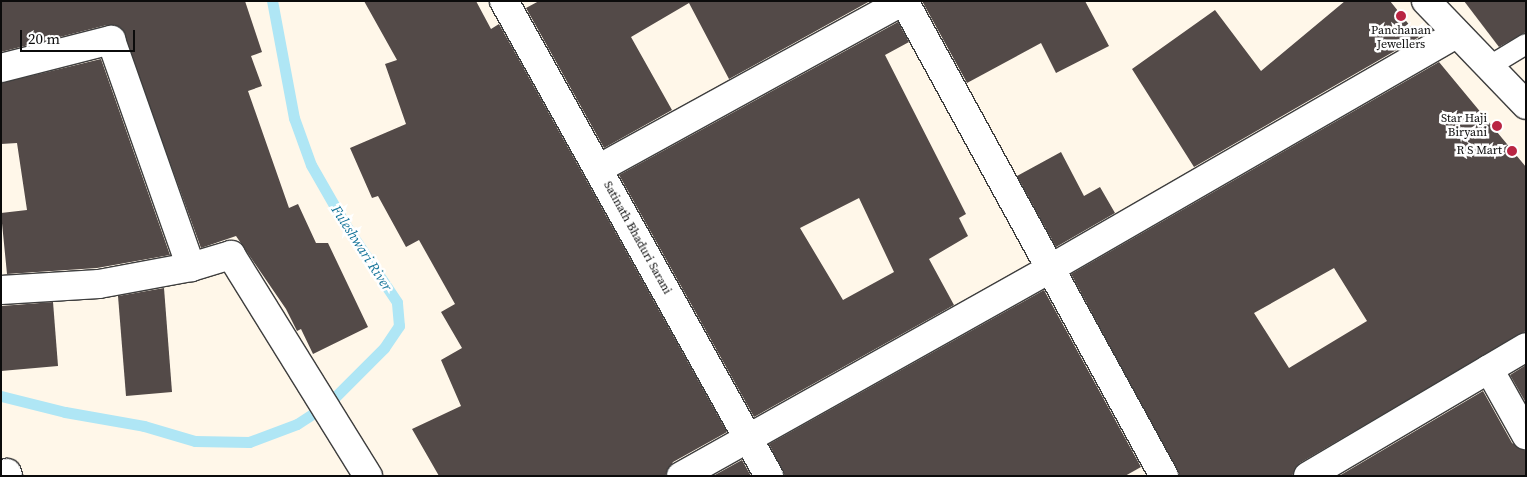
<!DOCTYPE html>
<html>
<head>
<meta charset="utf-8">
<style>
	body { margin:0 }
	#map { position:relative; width:1527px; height:477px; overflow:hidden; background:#fff7e9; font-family:"Source Serif 4",serif }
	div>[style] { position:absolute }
	.stream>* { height:11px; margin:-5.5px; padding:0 5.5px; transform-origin:5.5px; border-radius:5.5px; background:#afe6f5 }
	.building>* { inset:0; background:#534a48 }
	.roads { filter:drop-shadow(1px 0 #3e3e3e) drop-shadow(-1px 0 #3e3e3e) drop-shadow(0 1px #3e3e3e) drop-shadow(0 -1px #3e3e3e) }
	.service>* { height:20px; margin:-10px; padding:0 10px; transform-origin:10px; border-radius:10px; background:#fff }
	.minor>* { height:28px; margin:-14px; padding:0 14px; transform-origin:14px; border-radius:14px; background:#fff }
	.tertiary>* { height:28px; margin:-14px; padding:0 14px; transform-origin:14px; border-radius:14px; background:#fff }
	.dots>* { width:14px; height:14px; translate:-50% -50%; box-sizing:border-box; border:2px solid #fff; border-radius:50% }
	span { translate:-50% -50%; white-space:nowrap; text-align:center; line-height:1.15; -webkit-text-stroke:5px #fff; paint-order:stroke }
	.poi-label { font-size:12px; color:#0b0b0b }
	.right { translate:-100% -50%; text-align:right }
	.street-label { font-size:12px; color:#0b0b0b }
	.water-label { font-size:14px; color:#17759a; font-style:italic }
	.frame { position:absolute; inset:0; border:2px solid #0b0b0b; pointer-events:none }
	.scale { position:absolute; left:20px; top:30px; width:115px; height:22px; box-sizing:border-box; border:2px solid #0b0b0b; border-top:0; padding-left:6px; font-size:15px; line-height:18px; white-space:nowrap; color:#0b0b0b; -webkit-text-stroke:4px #fff; paint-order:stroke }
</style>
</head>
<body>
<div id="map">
	<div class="stream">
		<i style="left:1px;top:396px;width:66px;rotate:14deg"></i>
		<i style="left:65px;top:412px;width:80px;rotate:10deg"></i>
		<i style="left:144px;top:426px;width:53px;rotate:16.4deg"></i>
		<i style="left:195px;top:441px;width:54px;rotate:1.1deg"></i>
		<i style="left:249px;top:442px;width:51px;rotate:-20.6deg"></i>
		<i style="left:297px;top:424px;width:37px;rotate:-33deg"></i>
		<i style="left:328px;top:404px;width:79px;rotate:-45deg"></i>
		<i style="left:384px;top:348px;width:27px;rotate:-56deg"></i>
		<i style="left:399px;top:326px;width:24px;rotate:-95deg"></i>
		<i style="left:397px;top:302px;width:92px;rotate:-123.9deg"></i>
		<i style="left:346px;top:226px;width:70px;rotate:-119.8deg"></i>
		<i style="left:311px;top:165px;width:50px;rotate:-109.9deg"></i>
		<i style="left:294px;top:118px;width:119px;rotate:-100.6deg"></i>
	</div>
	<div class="building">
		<i style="clip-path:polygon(1px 1px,245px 1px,262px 52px,251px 56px,262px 86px,248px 91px,289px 208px,298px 204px,316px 243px,328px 243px,368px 327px,313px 354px,301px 329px,297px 331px,286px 309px,236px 236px,201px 248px,121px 28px,107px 25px,1px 52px)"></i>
		<i style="clip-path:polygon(364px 1px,476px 1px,491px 29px,499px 24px,727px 432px,673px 462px,665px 476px,439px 476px,412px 429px,461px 406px,441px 360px,462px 348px,441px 312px,455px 304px,419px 240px,406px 247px,378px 196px,372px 198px,350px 148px,406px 124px,385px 64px,397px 60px)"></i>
		<i style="clip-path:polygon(539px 1px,870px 1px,729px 79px,689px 3px,631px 37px,672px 110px,604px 148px,526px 8px)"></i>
		<i style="clip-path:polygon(922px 1px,1085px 1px,1109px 46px,1056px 73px,1041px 43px,967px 83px)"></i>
		<i style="clip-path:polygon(1345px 1px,1390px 1px,1419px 37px,1194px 167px,1132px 69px,1215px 10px,1261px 71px)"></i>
		<i style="clip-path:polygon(1464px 1px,1526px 1px,1526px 32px,1499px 47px)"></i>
		<i style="clip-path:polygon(evenodd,898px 22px,909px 42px,885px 55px,966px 214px,959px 218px,968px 236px,929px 259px,954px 305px,754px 417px,619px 175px,898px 22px,859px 198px,894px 272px,843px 300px,800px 228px,859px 198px)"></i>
		<i style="clip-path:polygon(101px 59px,170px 255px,97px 268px,7px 274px,1px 213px,27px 210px,17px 143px,1px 144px,1px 83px)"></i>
		<i style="clip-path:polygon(evenodd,1439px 62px,1526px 167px,1526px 331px,1300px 463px,1292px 476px,1180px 476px,1071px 274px,1439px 62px,1334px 268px,1367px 321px,1289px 368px,1254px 313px,1334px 268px)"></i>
		<i style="clip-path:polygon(1061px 152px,1084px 196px,1100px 187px,1115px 213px,1056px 247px,1017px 176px)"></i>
		<i style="clip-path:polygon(164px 288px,172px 392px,126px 396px,118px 296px)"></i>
		<i style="clip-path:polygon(1044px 290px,1141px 467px,1125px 476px,785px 476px,769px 444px)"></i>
		<i style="clip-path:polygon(53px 302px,58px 366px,1px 371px,1px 306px)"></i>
		<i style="clip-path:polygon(1526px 365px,1526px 403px,1510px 375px)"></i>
		<i style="clip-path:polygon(1483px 391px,1512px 443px,1526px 451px,1526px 476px,1339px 476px)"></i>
		<i style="clip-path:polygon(742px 460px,751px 476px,713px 476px)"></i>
	</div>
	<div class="roads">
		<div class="service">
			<i style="left:1488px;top:67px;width:44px;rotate:-31.2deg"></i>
		</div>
		<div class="minor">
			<i style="left:504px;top:1px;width:544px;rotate:60.84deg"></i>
			<i style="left:904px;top:1px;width:542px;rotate:61.31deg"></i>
			<i style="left:1px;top:68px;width:114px;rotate:-14.3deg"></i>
			<i style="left:111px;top:40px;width:241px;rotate:70.6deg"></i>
			<i style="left:191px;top:267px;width:42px;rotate:-16.7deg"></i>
			<i style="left:231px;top:255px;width:260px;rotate:58.2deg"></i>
			<i style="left:598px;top:169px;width:348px;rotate:-28.8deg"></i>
			<i style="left:1px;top:290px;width:98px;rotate:-3.5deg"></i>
			<i style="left:99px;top:284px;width:94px;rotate:-10.5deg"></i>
			<i style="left:1489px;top:369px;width:76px;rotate:60.7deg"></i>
			<i style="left:7px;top:473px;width:3px;rotate:72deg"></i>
			<i style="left:681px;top:476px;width:424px;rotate:-29.3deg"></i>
			<i style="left:1051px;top:268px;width:468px;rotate:-30deg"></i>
			<i style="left:1308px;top:476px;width:253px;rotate:-30.6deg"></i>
		</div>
		<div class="tertiary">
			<i style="left:1426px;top:1px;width:144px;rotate:46.1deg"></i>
		</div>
	</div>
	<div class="dots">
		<i style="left:1401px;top:16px;background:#b92543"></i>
		<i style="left:1497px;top:126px;background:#b92543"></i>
		<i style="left:1512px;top:151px;background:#b92543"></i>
	</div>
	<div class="poi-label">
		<span style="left:1401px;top:38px">Panchanan<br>Jewellers</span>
		<span class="right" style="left:1487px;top:126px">Star Haji<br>Biryani</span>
		<span class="right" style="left:1502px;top:151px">R S Mart</span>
	</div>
	<div class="street-label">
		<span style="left:637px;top:238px;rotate:61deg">Satinath Bhaduri Sarani</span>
	</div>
	<div class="water-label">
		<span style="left:362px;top:248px;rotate:57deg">Fuleshwari River</span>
	</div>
	<div class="frame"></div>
	<div class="scale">20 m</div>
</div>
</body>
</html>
